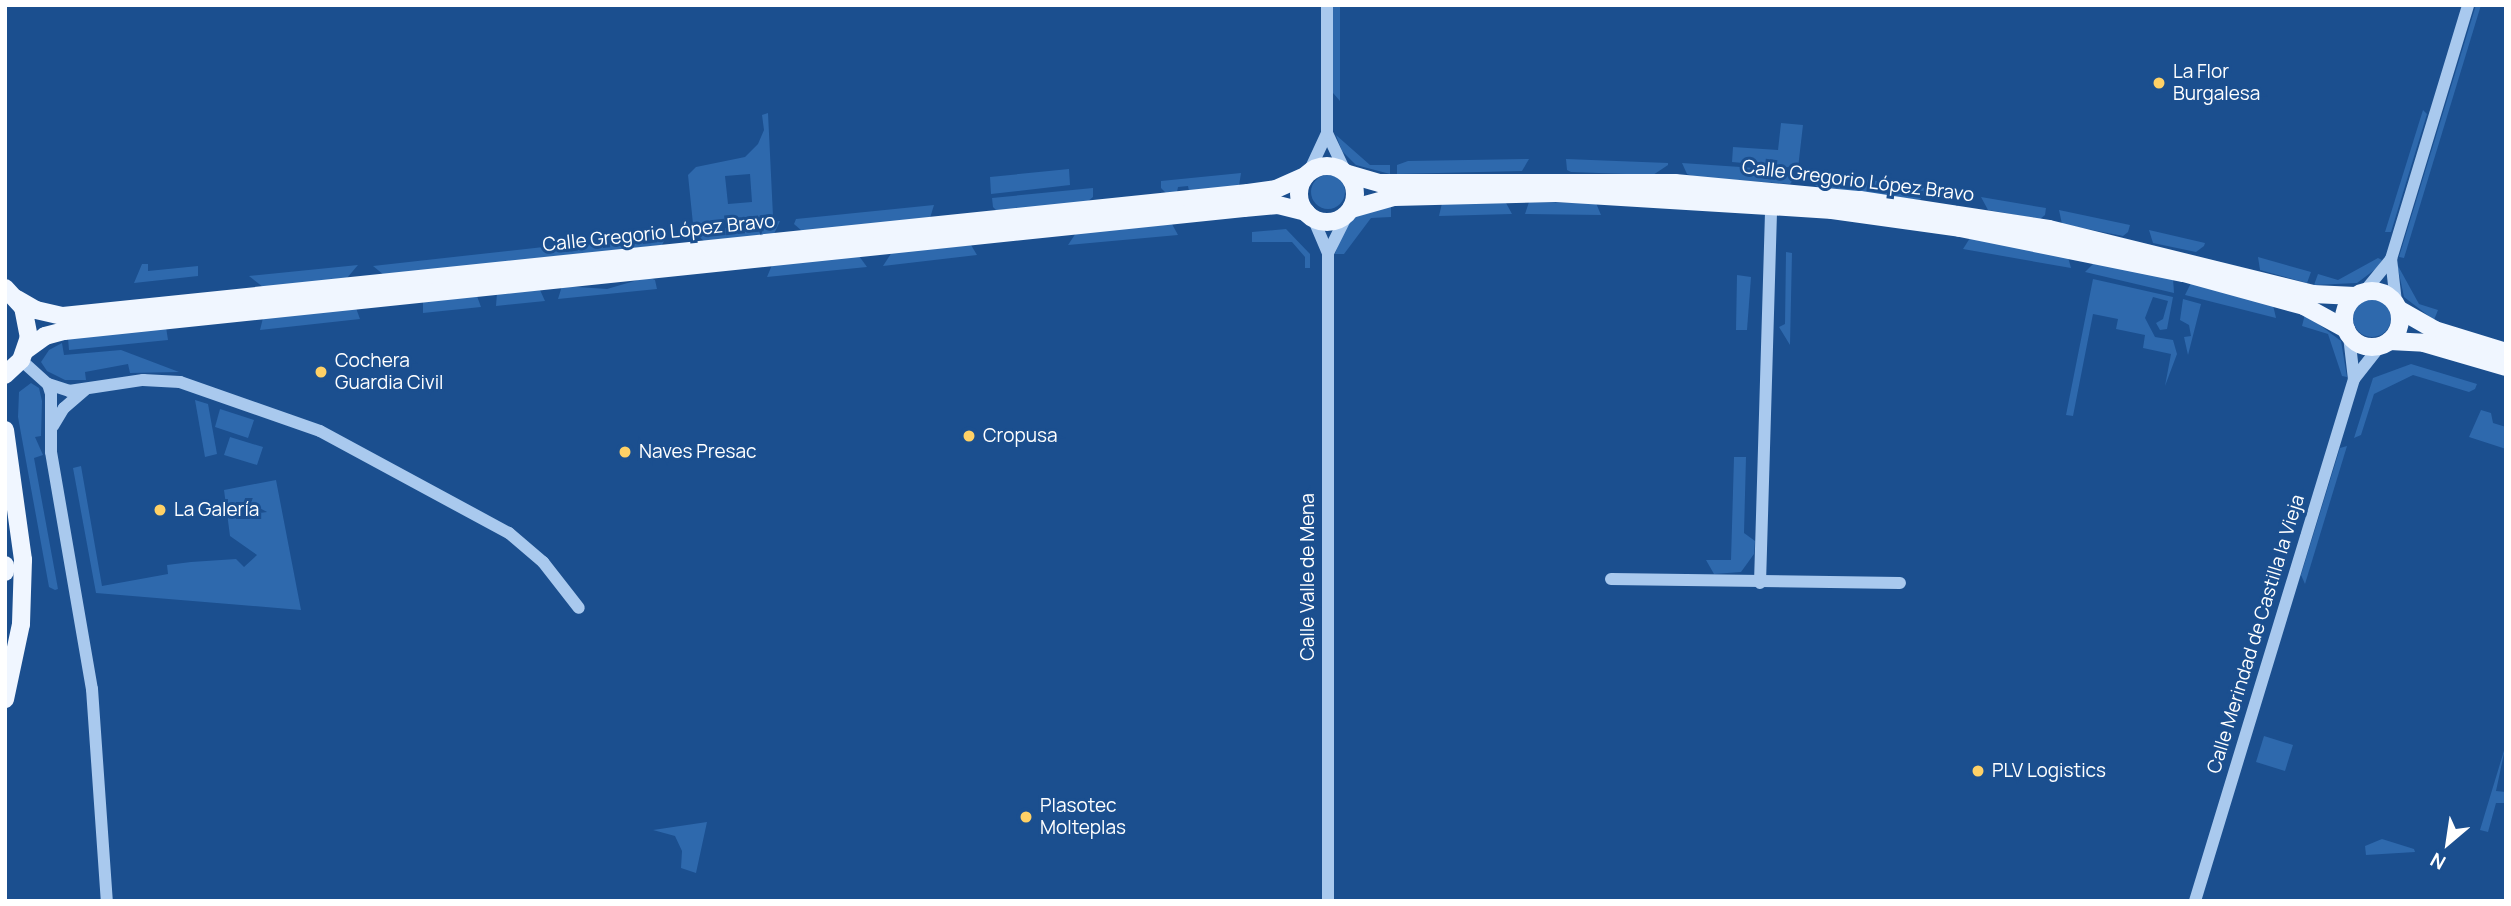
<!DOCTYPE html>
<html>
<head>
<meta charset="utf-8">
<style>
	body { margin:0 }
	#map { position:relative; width:2511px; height:906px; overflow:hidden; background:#1b4f8f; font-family:Manrope,sans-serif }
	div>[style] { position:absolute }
	.green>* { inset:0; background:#2e69ad }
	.round { border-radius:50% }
	.minor>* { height:12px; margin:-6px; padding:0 6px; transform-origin:6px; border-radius:6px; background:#a9c9ee }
	.major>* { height:18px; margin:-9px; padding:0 9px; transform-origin:9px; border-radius:9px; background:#f0f6ff }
	.major>.ring { margin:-9px; padding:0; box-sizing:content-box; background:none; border:18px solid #f0f6ff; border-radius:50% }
	.dots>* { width:19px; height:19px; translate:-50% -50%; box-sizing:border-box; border:4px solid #1b4f8f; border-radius:50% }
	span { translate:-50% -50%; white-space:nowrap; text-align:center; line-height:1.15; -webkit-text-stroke:6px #1b4f8f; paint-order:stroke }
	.poi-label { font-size:19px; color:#fff }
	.left { translate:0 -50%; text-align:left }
	.street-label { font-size:19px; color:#fff }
	.frame { position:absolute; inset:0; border:7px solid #fff; pointer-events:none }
	.north { position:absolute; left:2413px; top:808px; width:70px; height:70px; -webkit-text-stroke:5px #1b4f8f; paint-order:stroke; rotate:209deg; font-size:19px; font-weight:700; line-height:28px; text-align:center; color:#fff }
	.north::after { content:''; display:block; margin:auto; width:24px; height:32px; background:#fff; clip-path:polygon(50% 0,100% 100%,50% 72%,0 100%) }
</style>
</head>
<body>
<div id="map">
	<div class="green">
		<i style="clip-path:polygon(1340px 5px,1340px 101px,1333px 93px,1333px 7px)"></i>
		<i style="clip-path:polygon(2476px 5px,2481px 5px,2404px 258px,2399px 257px)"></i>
		<i style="clip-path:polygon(2423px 110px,2427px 114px,2391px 232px,2385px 232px)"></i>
		<i style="clip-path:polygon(evenodd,768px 113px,773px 216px,693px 224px,688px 175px,696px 167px,745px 157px,758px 144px,764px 130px,762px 115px,768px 113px,750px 174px,752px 202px,728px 204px,725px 176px,750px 174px)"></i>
		<i style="clip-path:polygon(1781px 123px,1803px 125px,1798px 168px,1732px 162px,1733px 147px,1778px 150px)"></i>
		<i style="clip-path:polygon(1336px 135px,1370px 165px,1390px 165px,1390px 174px,1356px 165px,1342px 151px)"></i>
		<i style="clip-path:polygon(1529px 159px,1522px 171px,1397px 174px,1397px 165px,1408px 161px)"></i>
		<i style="clip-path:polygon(1566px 159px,1668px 163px,1668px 165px,1653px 175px,1571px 172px,1567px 170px)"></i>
		<i style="clip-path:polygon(1682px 163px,1755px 168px,1799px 173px,1790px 184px,1695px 177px,1687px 174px)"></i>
		<i style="clip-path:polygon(1069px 169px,1070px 185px,991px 194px,990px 177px)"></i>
		<i style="clip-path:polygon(1241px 173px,1239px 186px,1189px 191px,1188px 186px,1178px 187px,1177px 192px,1166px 193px,1161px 188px,1161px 181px)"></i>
		<i style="clip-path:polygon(1809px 173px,1870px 180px,1927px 188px,1920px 200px,1818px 187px,1810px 182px)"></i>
		<i class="round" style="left:1311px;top:175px;width:34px;height:34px"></i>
		<i style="clip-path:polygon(1093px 188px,1093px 197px,1087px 202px,997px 211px,993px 207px,992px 198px)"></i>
		<i style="clip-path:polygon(1981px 197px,2046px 208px,2045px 215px,2040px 219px,1988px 210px)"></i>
		<i style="clip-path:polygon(1505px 201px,1512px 214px,1439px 216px,1442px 203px)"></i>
		<i style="clip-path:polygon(1529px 202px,1596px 203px,1601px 215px,1525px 214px)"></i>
		<i style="clip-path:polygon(934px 205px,930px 218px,802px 231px,794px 224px,796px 219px)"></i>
		<i style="clip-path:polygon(1391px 205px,1391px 217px,1371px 218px,1344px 254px,1335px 254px,1345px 227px,1355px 216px)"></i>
		<i style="clip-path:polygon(2059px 210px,2130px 225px,2128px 232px,2123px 236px,2062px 224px)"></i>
		<i style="clip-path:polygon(780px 221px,774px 234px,704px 241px,694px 232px)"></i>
		<i style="clip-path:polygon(1172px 224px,1178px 235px,1068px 245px,1076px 233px)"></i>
		<i style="clip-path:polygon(1286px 229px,1310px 254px,1310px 268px,1305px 268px,1305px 257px,1292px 242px,1252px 242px,1252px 232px)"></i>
		<i style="clip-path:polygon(2149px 230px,2205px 243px,2204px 246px,2196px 252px,2153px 243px)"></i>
		<i style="clip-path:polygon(668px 233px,662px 245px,384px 275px,373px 266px)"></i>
		<i style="clip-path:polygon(1970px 238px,2068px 257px,2071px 268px,1963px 249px)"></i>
		<i style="clip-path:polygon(971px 245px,977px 255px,883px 266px,892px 252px)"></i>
		<i style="clip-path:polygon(1786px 252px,1792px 253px,1790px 345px,1779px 327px,1785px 324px)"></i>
		<i style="clip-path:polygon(859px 256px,867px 267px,767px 277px,772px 265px)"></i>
		<i style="clip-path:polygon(2258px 257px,2311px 272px,2307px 283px,2260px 270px)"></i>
		<i style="clip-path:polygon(2378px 258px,2382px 260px,2377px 268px,2357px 283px,2314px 285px,2318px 274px,2338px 280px)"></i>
		<i style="clip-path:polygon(2096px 261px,2173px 278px,2174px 293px,2085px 272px)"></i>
		<i style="clip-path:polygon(142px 264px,148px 264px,148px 271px,198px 266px,198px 276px,134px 283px)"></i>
		<i style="clip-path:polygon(2397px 264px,2419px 304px,2438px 310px,2434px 320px,2404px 297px)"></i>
		<i style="clip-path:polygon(358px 265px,347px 278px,263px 287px,249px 276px)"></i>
		<i style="clip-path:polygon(1737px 275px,1751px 277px,1747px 330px,1736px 330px)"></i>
		<i style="clip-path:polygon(648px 277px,655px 280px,657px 289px,558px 299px,562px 286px,607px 289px)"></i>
		<i style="clip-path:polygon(2093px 279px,2173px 297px,2167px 329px,2160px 330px,2156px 323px,2163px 319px,2168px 301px,2153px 297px,2145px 318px,2155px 337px,2173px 340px,2177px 354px,2165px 386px,2171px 354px,2143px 348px,2145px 335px,2116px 329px,2118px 319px,2093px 314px,2073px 416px,2066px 415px)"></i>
		<i style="clip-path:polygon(2191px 283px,2273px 305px,2276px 318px,2185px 295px)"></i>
		<i style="clip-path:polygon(540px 290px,545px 301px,496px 306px,497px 293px)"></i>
		<i style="clip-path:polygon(477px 296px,481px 307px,423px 313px,423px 301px)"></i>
		<i style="clip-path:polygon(2183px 299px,2201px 304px,2188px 355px,2184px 337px,2191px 336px,2189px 325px,2180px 320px)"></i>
		<i class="round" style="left:2353px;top:299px;width:38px;height:38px"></i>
		<i style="clip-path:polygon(356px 308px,360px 319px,260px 330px,263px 318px)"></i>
		<i style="clip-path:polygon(2305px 314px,2341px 341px,2347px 377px,2342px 376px,2328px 334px,2302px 326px)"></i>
		<i style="clip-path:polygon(166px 327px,168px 340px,69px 350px,68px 338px)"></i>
		<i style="clip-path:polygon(62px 343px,64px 355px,121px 350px,179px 372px,130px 373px,128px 364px,85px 372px,86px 380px,65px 380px,47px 371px,41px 362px,49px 350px)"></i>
		<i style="clip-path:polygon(2411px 364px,2477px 384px,2475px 389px,2469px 392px,2413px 375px,2374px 394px,2361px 435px,2354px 438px,2373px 378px)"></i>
		<i style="clip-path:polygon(31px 383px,39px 388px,42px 401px,41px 436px,35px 437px,43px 455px,34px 458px,58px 589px,55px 590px,49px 587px,18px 417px,19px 392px)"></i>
		<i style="clip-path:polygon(195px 400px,208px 404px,217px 454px,205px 457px)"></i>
		<i style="clip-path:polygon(220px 409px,254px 420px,248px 438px,215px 427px)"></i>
		<i style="clip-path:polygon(2481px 410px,2491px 413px,2493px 423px,2506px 427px,2506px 449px,2469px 437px)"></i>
		<i style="clip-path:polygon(230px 437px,263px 447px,257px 465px,224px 455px)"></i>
		<i style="clip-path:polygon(2347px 446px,2305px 584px,2301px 575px,2340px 448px)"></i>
		<i style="clip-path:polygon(1734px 457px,1746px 457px,1744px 533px,1755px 541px,1754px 554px,1741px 572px,1714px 574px,1706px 560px,1731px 560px)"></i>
		<i style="clip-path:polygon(81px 466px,102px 586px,168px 574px,167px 565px,191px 562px,236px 559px,244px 567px,257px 555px,230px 536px,224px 490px,276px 480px,301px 610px,96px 593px,73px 468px)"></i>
		<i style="clip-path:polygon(2264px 736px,2293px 745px,2285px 771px,2256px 762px)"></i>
		<i style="clip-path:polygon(2506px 744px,2496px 791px,2506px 792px,2506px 803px,2496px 803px,2488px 832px,2480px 830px)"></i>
		<i style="clip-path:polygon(707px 822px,696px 873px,681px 868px,682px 851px,675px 836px,653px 830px)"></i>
		<i style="clip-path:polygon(2382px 839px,2414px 849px,2415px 852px,2366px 855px,2365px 846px)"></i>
	</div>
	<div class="minor">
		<i style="left:1327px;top:133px;width:42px;rotate:64.7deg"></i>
		<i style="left:1309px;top:172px;width:43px;rotate:-65.2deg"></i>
		<i style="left:1327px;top:133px;width:128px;rotate:-90deg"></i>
		<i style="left:1313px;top:218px;width:38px;rotate:67deg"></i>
		<i style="left:2364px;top:292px;width:43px;rotate:-50.7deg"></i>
		<i style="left:2396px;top:302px;width:43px;rotate:-96.6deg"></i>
		<i style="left:2391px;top:259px;width:265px;rotate:-73.1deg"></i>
		<i style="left:2349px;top:336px;width:43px;rotate:83.4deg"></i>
		<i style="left:21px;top:360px;width:36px;rotate:42deg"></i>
		<i style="left:48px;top:384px;width:10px;rotate:73deg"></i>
		<i style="left:51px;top:394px;width:58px;rotate:90deg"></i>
		<i style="left:51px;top:452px;width:241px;rotate:80.2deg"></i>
		<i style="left:92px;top:689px;width:213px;rotate:86deg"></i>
		<i style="left:48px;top:384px;width:22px;rotate:18deg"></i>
		<i style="left:69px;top:391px;width:75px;rotate:-8.5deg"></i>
		<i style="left:143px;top:380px;width:37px;rotate:3deg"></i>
		<i style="left:180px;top:382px;width:148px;rotate:19.3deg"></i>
		<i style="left:320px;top:431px;width:215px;rotate:28.4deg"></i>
		<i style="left:509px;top:533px;width:45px;rotate:40.5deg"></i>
		<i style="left:543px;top:562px;width:58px;rotate:52deg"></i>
		<i style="left:53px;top:426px;width:21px;rotate:-59deg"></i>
		<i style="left:64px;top:408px;width:28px;rotate:-41deg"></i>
		<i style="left:1611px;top:579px;width:289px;rotate:0.8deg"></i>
		<i style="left:1760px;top:583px;width:378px;rotate:-88.3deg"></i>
		<i style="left:1328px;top:901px;width:648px;rotate:-90deg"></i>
		<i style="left:1328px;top:253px;width:45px;rotate:-63.4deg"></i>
		<i style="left:2195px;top:901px;width:546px;rotate:-73.06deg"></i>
		<i style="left:2354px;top:379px;width:42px;rotate:-51.8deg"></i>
	</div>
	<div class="major">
		<i class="ring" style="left:1299px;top:166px;width:38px;height:38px"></i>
		<i style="left:1348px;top:174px;width:33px;rotate:16deg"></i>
		<i style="left:1380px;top:183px;width:295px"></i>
		<i style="left:1675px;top:183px;width:186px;rotate:5.3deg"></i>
		<i style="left:1860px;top:200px;width:191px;rotate:8.7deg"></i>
		<i style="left:2049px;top:229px;width:272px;rotate:13.8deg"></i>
		<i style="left:2313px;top:294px;width:42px;rotate:2.7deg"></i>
		<i style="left:1351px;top:209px;width:45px;rotate:-15.6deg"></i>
		<i style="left:1394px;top:197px;width:162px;rotate:-1.4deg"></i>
		<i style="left:1556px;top:193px;width:277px;rotate:3.5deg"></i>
		<i style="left:1832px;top:210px;width:129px;rotate:8deg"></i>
		<i style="left:1960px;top:228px;width:228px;rotate:11.4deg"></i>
		<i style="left:2184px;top:273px;width:124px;rotate:15.4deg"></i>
		<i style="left:2304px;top:306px;width:48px;rotate:28.7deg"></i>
		<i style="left:5px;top:288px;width:26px;rotate:47deg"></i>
		<i style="left:23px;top:307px;width:31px;rotate:79deg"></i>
		<i style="left:29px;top:337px;width:24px;rotate:109deg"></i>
		<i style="left:21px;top:360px;width:22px;rotate:137deg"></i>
		<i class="ring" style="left:2344px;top:291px;width:38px;height:38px"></i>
		<i style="left:17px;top:299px;width:22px;rotate:30deg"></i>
		<i style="left:36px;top:310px;width:28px;rotate:13deg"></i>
		<i style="left:63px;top:316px;width:1191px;rotate:-5.93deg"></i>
		<i style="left:1248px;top:193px;width:28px;rotate:-8deg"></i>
		<i style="left:1276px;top:189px;width:32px;rotate:-24deg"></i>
		<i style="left:2400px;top:310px;width:40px;rotate:29.7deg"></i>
		<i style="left:2435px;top:330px;width:74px;rotate:17.2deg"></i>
		<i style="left:2390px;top:341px;width:34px;rotate:3deg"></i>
		<i style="left:2424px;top:343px;width:85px;rotate:16.3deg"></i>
		<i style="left:26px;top:350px;width:24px;rotate:-36deg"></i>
		<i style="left:45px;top:336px;width:20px;rotate:-15deg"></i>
		<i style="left:64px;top:331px;width:1186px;rotate:-5.95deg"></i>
		<i style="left:1244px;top:208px;width:34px;rotate:-5deg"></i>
		<i style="left:1278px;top:205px;width:29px;rotate:14deg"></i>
		<i style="left:5px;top:430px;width:131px;rotate:82.1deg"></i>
		<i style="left:23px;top:560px;width:64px;rotate:91.8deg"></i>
		<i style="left:21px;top:624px;width:77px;rotate:102deg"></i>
		<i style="left:5px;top:565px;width:7px;rotate:90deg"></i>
	</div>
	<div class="dots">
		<i style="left:2159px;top:83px;background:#ffd166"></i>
		<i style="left:321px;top:372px;background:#ffd166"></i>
		<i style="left:969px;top:436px;background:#ffd166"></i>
		<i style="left:625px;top:452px;background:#ffd166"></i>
		<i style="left:160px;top:510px;background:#ffd166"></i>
		<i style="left:1978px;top:771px;background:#ffd166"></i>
		<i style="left:1026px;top:817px;background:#ffd166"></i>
	</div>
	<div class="poi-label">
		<span class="left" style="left:2173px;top:83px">La Flor<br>Burgalesa</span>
		<span class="left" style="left:335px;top:372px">Cochera<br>Guardia Civil</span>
		<span class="left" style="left:983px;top:436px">Cropusa</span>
		<span class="left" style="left:639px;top:452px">Naves Presac</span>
		<span class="left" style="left:174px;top:510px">La Galería</span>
		<span class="left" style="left:1992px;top:771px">PLV Logistics</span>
		<span class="left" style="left:1040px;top:817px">Plasotec<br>Molteplas</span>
	</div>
	<div class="street-label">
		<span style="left:1858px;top:181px;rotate:7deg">Calle Gregorio López Bravo</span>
		<span style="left:659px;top:233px;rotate:-6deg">Calle Gregorio López Bravo</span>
		<span style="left:1308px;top:577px;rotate:-90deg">Calle Valle de Mena</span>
		<span style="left:2256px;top:634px;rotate:-73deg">Calle Merindad de Castilla la Vieja</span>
	</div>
	<div class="frame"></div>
	<div class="north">N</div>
</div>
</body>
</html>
